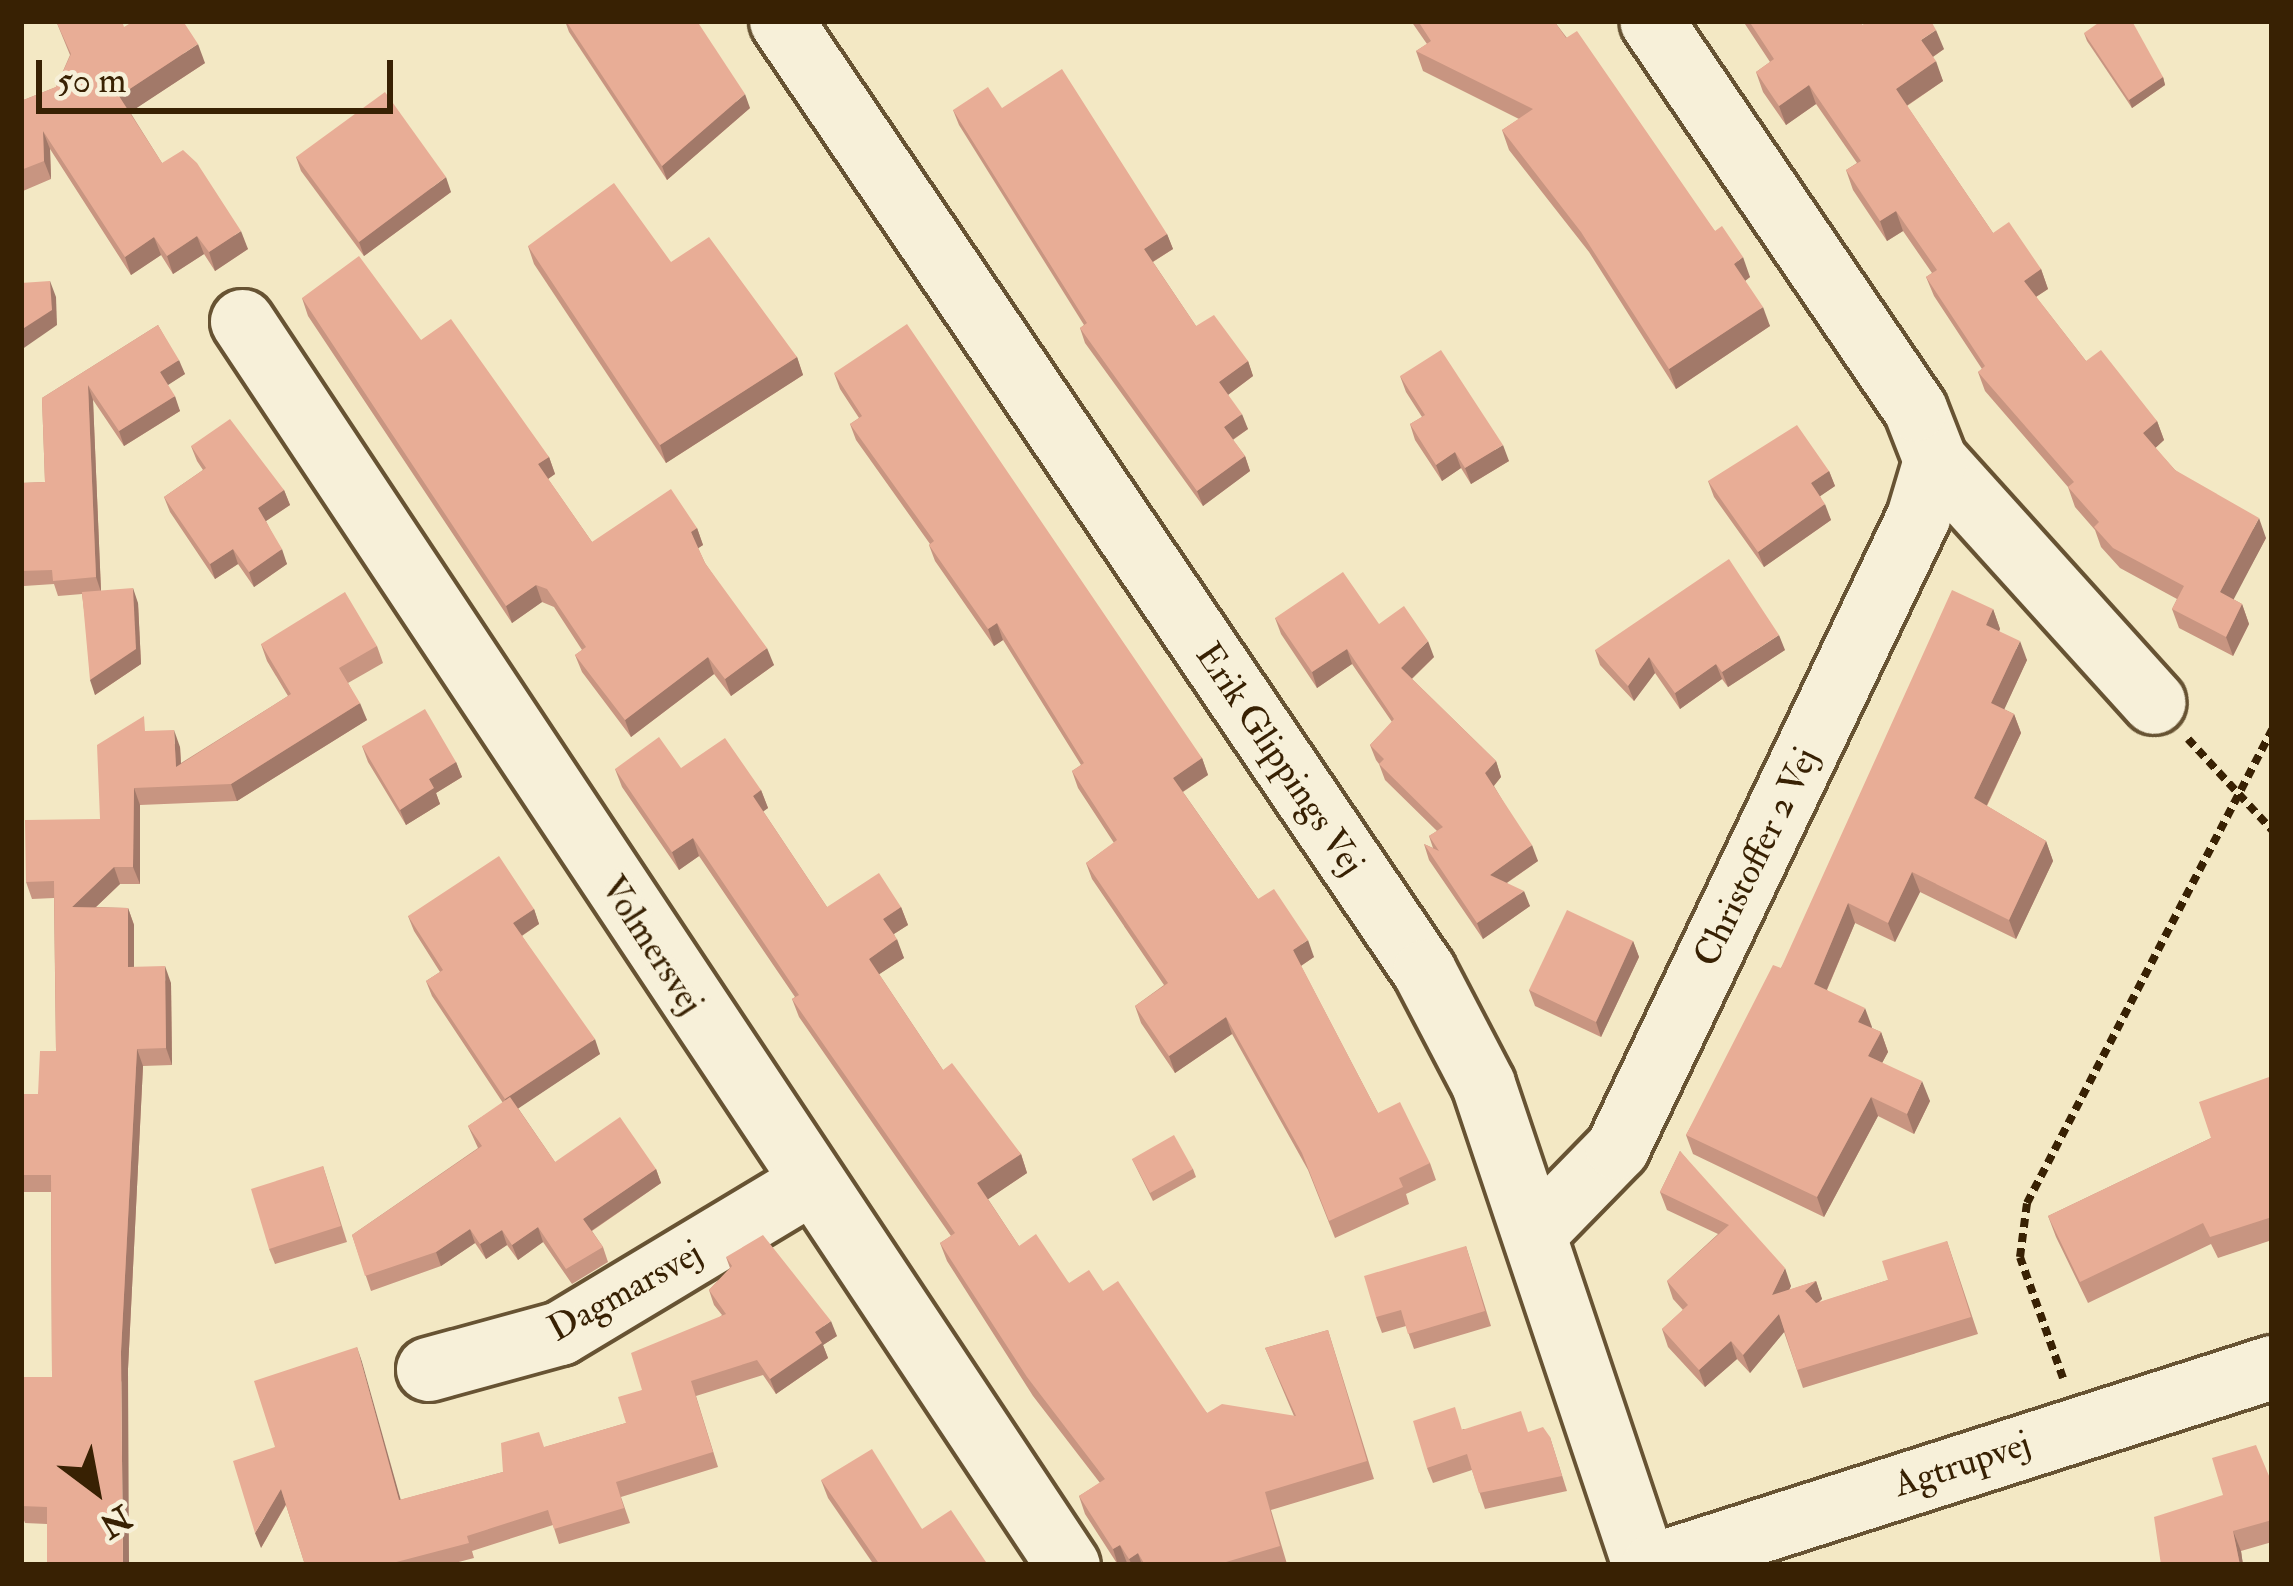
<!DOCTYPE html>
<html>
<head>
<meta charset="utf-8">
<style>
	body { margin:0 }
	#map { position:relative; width:2293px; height:1586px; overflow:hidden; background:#f3e8c4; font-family:"IM FELL Double Pica",serif }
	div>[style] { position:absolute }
	.path>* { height:8px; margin-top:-4px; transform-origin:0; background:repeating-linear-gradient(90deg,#382103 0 9px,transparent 0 15px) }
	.roads { filter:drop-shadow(3px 0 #675333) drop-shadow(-3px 0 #675333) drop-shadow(0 3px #675333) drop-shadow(0 -3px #675333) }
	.minor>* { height:63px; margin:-31.5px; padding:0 31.5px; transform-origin:31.5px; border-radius:31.5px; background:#f7f0d9 }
	.wall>* { inset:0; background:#c89581 }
	.shaded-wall>* { inset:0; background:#a27969 }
	.building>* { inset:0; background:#e8ad96 }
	span { translate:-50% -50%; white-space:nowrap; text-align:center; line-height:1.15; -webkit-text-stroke:12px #f7f0d9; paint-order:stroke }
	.street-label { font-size:36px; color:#382103 }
	.frame { position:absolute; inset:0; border:24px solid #382103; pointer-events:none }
	.north { position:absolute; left:36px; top:1430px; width:120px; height:120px; -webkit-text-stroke:9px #f7f0d9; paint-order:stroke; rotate:148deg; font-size:33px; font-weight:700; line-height:48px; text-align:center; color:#382103 }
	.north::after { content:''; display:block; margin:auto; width:42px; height:54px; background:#382103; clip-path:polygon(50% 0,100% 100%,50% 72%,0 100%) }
	.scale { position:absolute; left:36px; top:60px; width:357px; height:54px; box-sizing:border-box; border:6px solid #382103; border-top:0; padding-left:15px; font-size:36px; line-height:42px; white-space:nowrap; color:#382103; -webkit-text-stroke:9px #f7f0d9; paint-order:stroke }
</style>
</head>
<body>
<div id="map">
	<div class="path">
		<i style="left:2188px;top:739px;width:124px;rotate:47.3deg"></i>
		<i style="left:2063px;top:1378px;width:128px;rotate:-109.6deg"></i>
		<i style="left:2020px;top:1257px;width:54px;rotate:-82.6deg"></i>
		<i style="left:2027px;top:1203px;width:533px;rotate:-62.62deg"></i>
	</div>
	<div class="roads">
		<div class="minor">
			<i style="left:781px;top:21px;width:1147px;rotate:55.91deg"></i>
			<i style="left:1424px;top:971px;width:127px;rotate:62.4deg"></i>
			<i style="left:1483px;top:1084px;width:507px;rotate:71.49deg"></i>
			<i style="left:242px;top:321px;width:1493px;rotate:56.42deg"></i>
			<i style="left:1935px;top:460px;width:326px;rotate:47.9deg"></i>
			<i style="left:1537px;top:1230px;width:115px;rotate:-45.7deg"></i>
			<i style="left:1617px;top:1148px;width:699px;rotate:-64.5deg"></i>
			<i style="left:1918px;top:517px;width:59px;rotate:-73.4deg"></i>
			<i style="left:1935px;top:460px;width:55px;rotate:-111.4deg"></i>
			<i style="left:1915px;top:409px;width:469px;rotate:-124.2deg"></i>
			<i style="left:428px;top:1369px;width:137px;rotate:-15.3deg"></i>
			<i style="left:560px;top:1333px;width:292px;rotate:-31deg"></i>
			<i style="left:1653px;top:1565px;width:650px;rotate:-17.74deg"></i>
		</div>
	</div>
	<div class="wall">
		<i style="clip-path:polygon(56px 21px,124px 27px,205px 63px,130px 112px,162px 163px,248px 249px,215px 271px,204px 254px,173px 274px,161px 255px,131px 275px,50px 149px,51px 179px,23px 191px,21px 101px,56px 87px,70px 55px)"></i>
		<i style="clip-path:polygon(565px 21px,750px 108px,667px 180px,569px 32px)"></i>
		<i style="clip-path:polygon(1411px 21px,1554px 21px,1750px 277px,1745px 281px,1770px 326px,1676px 389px,1589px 252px,1509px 150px,1502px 130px,1519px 119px,1423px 71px,1416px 51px,1427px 44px)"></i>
		<i style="clip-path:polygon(1743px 21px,1859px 21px,1862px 25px,1944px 49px,1933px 57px,1943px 81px,1907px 106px,1993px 233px,2041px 269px,2048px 289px,2036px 297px,2086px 361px,2157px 421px,2164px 440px,2155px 448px,2175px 470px,2266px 538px,2233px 599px,2242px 604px,2249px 624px,2233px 656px,2179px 628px,2172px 609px,2177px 599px,2120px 568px,2101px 547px,2095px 530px,2075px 507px,2068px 487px,1985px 391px,1978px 372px,1982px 369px,1934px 296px,1926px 277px,1932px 273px,1903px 231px,1887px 241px,1853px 190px,1846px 170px,1857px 163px,1816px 104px,1786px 125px,1763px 92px,1756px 72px,1770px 62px)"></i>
		<i style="clip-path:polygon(2084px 33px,2163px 77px,2165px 85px,2132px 108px,2087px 41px)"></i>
		<i style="clip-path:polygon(1002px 108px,1167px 234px,1173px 249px,1153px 262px,1196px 326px,1248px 361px,1253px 376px,1228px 395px,1248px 429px,1233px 440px,1245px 456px,1250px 471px,1203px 506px,1085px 343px,1080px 328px,1084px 325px,959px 125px,953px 110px)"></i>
		<i style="clip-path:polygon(296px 157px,451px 192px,364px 256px,301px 171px)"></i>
		<i style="clip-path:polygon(528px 246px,671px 262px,797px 357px,803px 375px,666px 463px,534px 264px)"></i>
		<i style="clip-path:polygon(302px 298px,421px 340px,549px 457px,555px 474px,548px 479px,592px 542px,697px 528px,703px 545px,698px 548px,705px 563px,774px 665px,731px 696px,714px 674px,631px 737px,582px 672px,575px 655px,582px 650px,554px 607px,542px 602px,512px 623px,308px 316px)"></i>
		<i style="clip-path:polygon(158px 325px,185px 374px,167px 385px,180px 411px,124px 446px,93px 400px,101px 591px,138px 603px,141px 664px,95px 695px,82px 594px,58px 596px,54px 584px,24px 586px,21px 577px,21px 483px,45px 482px,42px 398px)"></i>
		<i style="clip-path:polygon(834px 373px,1202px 758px,1208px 775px,1183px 792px,1258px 899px,1314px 957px,1301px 966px,1378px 1113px,1430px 1163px,1436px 1180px,1406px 1194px,1409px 1204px,1335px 1238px,1308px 1170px,1232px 1034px,1175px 1073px,1141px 1023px,1135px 1006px,1164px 985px,1092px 879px,1086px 863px,1114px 843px,1078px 788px,1072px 771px,1081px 765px,1003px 640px,994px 646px,935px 561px,929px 545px,930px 544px,856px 440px,850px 424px,859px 418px,840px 389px)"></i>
		<i style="clip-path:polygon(1400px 376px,1509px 461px,1471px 484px,1461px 468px,1442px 481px,1415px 440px,1410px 424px,1422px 417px,1406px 392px)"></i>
		<i style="clip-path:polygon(191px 446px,284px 490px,290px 505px,266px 521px,287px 564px,254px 587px,238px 564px,215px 579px,170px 512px,164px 497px,203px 470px,197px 461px)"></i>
		<i style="clip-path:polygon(1829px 471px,1835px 486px,1820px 496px,1831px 520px,1764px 567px,1714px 497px,1708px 481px)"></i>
		<i style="clip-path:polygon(1993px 609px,2000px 629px,1999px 631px,2027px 660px,2004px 709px,2014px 714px,2021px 733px,1987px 806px,2046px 841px,2053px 861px,2016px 939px,1920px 892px,1895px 942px,1855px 923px,1827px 990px,1872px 1028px,1881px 1032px,1888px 1052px,1882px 1063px,1930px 1101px,1914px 1134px,1878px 1116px,1824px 1217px,1693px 1154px,1686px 1135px,1781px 968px)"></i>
		<i style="clip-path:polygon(1275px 618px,1379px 624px,1434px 657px,1412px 679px,1496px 761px,1501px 777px,1494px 786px,1538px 861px,1507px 883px,1530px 906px,1483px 939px,1429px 860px,1424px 844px,1433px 848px,1429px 836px,1437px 831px,1385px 780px,1379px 764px,1376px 760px,1370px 745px,1392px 722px,1352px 664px,1317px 688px,1281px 634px)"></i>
		<i style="clip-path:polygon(261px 644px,377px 646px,383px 663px,348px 683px,367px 720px,237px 801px,140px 805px,140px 884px,120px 884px,96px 907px,128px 908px,134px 925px,134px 967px,171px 983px,172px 1065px,143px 1066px,128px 1369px,47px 1524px,25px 1523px,21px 1512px,21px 1377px,52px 1377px,51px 1192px,23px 1192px,21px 1185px,21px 1124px,38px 1094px,56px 1051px,54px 898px,32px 899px,26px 882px,100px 819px,149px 731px,180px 747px,181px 763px,288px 696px,267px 661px)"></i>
		<i style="clip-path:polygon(1595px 650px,1785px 650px,1728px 687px,1722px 679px,1680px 709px,1655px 673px,1634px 701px,1600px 665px)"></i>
		<i style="clip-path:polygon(362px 746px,456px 762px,462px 777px,436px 793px,440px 804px,406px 825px,368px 762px)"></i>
		<i style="clip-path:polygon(681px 768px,761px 790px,768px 808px,763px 811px,827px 907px,901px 907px,908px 925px,894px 934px,904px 958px,879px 974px,943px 1070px,1021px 1154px,1027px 1173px,988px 1199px,1019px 1246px,1069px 1283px,1103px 1291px,1207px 1413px,1294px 1416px,1265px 1348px,1328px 1330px,1374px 1479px,1271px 1510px,1287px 1564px,1128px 1565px,1127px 1563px,1118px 1565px,1085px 1514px,1079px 1496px,1100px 1483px,1033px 1396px,947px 1261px,940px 1243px,951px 1236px,799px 1017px,792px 999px,795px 997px,699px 856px,679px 870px,622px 787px,615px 769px)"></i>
		<i style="clip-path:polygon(534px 909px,539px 924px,522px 936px,600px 1054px,518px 1108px,555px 1162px,656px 1169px,661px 1183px,592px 1231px,603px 1247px,608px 1262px,572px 1284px,543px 1242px,518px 1260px,507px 1245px,486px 1259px,475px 1243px,441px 1266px,371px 1291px,352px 1235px,478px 1148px,468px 1126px,503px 1103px,432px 996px,426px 981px,440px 972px,414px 931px,408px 916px)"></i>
		<i style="clip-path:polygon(1633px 941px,1639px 957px,1601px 1037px,1535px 1006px,1529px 990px)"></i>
		<i style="clip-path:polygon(2272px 1076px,2272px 1240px,2218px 1258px,2211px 1244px,2088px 1303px,2056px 1237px,2048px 1216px,2211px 1138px)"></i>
		<i style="clip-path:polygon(1680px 1151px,1791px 1286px,1789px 1290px,1816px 1281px,1822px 1299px,1818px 1303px,1888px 1280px,1947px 1241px,1978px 1334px,1803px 1388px,1784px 1332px,1750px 1373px,1737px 1359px,1705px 1387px,1668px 1347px,1662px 1329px,1683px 1310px,1673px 1299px,1667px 1281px,1718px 1234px,1667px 1210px,1660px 1192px)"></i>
		<i style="clip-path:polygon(1132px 1159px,1193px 1169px,1196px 1177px,1153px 1201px)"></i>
		<i style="clip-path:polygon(323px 1166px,347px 1242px,275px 1264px,269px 1249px)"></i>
		<i style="clip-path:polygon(1466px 1246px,1491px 1326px,1414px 1349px,1406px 1326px,1382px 1333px,1376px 1317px)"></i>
		<i style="clip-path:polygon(726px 1257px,837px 1336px,823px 1345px,828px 1358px,776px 1394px,763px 1375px,696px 1396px,718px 1467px,621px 1497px,630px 1523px,559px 1544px,553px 1525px,472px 1551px,474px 1558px,447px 1565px,305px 1565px,286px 1505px,261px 1548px,275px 1447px,357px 1347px,400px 1500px,503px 1472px,545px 1447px,626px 1423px,642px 1390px,722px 1315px,714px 1305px,709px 1290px,730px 1268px)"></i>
		<i style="clip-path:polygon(1463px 1429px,1528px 1432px,1550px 1437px,1567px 1491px,1485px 1509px,1472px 1470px,1433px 1483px,1427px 1468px)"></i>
		<i style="clip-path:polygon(821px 1480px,922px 1529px,988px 1565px,874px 1565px,828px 1498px)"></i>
		<i style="clip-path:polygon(2272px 1483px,2272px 1542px,2241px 1551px,2243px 1565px,2161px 1565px)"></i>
	</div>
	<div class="shaded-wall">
		<i style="clip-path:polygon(1936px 30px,1944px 49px,1928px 60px,1921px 40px)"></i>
		<i style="clip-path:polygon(198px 44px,205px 63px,126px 115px,119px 96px)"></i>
		<i style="clip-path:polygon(1936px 61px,1943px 81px,1903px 108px,1896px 89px)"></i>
		<i style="clip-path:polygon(2163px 77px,2165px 85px,2132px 108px,2129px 100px)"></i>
		<i style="clip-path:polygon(1809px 85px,1816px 104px,1786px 125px,1779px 106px)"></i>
		<i style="clip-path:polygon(745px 94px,750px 108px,667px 180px,662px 166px)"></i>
		<i style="clip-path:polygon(43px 131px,50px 149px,51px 179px,44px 161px)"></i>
		<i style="clip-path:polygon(446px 177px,451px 192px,364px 256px,359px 242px)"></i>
		<i style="clip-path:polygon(1896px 211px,1903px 231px,1887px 241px,1880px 221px)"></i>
		<i style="clip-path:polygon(241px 231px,248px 249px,215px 271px,209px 252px)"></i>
		<i style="clip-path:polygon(1167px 234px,1173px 249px,1149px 264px,1144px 249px)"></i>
		<i style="clip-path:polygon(197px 236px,204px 254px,173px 274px,167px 256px)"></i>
		<i style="clip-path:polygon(154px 237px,161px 255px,131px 275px,125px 257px)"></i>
		<i style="clip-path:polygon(1743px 257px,1750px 277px,1741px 284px,1734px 264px)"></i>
		<i style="clip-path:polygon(2041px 269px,2048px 289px,2031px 300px,2024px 281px)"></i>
		<i style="clip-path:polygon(50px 281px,56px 297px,57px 325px,21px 350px,21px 330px)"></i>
		<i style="clip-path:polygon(1763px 307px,1770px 326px,1676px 389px,1669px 369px)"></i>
		<i style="clip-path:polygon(797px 357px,803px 375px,666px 463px,660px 445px)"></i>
		<i style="clip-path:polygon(179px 360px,185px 374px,165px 387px,160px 372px)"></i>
		<i style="clip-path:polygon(1248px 361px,1253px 376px,1225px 397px,1219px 382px)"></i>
		<i style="clip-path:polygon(88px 385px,93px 400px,101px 592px,96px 577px)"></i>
		<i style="clip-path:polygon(175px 396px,180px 411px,124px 446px,119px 431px)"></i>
		<i style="clip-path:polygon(1242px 414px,1248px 429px,1229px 442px,1224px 427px)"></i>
		<i style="clip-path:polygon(2157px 421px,2164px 440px,2150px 453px,2143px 433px)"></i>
		<i style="clip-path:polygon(1503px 445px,1509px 461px,1471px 484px,1465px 468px)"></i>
		<i style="clip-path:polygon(1455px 452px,1461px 468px,1442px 481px,1436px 465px)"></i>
		<i style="clip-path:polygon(1245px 456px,1250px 471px,1203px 506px,1197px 491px)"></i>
		<i style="clip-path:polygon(549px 457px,555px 474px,545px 481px,538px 464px)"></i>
		<i style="clip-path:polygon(1829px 471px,1835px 486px,1816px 499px,1811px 483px)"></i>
		<i style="clip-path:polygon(284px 490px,290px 505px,263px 523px,258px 508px)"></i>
		<i style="clip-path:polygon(1825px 504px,1831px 520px,1764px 567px,1758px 552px)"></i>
		<i style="clip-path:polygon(2259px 518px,2266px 538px,2227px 612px,2220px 592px)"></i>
		<i style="clip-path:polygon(697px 528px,703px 545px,697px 549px,691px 532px)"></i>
		<i style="clip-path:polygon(233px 549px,238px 564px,215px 579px,210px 564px)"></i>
		<i style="clip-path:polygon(282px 549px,287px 564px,254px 587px,249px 572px)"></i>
		<i style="clip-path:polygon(536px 585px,542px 602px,512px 623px,506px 606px)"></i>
		<i style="clip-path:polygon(133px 588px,138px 603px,141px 664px,95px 695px,90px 680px)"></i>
		<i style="clip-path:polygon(2242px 604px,2249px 624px,2233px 656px,2226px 637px)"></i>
		<i style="clip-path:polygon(1993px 609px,2000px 629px,1993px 644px,1986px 625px)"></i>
		<i style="clip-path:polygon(997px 623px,1003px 640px,994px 646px,988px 629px)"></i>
		<i style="clip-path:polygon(1779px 635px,1785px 650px,1728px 687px,1722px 672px)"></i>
		<i style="clip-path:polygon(1428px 641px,1434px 657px,1406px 684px,1401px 668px)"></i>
		<i style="clip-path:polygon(2020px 641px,2027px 660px,1998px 723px,1991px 703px)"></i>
		<i style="clip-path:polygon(767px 648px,774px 665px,731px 696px,725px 679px)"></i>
		<i style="clip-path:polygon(1347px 649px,1352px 664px,1317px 688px,1312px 672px)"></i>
		<i style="clip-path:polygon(708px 657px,714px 674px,631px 737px,625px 720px)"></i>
		<i style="clip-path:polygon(1649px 657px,1655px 673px,1634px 701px,1628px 686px)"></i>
		<i style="clip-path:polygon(1716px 664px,1722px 679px,1680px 709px,1675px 693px)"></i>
		<i style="clip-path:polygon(360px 703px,367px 720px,237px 801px,231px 784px)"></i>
		<i style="clip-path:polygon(2014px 714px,2021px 733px,1981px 817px,1974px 798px)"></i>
		<i style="clip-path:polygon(174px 730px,180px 747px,182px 784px,176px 767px)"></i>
		<i style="clip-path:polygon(1202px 758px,1208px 775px,1179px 794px,1173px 778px)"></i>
		<i style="clip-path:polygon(1496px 761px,1501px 777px,1491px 789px,1485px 773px)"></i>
		<i style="clip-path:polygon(456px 762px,462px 777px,436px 793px,440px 804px,406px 825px,400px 810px,429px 779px)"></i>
		<i style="clip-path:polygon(134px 788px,140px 805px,140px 884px,133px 867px)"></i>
		<i style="clip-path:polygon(761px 790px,768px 808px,760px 814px,753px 796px)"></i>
		<i style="clip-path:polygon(693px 838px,699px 856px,679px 870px,672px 852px)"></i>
		<i style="clip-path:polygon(2046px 841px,2053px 861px,2016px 939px,2009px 920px)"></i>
		<i style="clip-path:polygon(1532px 845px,1538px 861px,1496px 890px,1490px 875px)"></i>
		<i style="clip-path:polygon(114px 867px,120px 884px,78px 924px,72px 907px)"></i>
		<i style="clip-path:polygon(1912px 872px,1920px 892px,1895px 942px,1888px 923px)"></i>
		<i style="clip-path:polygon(1524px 891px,1530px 906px,1483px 939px,1477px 923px)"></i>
		<i style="clip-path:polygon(1848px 903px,1855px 923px,1821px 1003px,1814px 984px)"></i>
		<i style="clip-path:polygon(901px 907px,908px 925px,889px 937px,883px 919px)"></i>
		<i style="clip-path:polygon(128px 908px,134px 925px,134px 984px,128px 967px)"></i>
		<i style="clip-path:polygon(534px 909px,539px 924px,518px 938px,513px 923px)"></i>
		<i style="clip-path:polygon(897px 939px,904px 958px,875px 977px,869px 959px)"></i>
		<i style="clip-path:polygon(1308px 940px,1314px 957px,1299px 967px,1293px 950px)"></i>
		<i style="clip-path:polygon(1633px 941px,1639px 957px,1601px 1037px,1596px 1022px)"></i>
		<i style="clip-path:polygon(165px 966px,171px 983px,172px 1065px,166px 1048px)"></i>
		<i style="clip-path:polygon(1865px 1008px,1872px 1027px,1865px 1042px,1858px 1022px)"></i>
		<i style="clip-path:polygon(1226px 1017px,1232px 1034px,1175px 1073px,1169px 1056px)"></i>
		<i style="clip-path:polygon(1881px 1032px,1888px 1052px,1875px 1076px,1868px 1056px)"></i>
		<i style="clip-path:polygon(595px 1039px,600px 1054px,510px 1114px,505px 1099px)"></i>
		<i style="clip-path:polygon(137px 1049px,143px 1066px,128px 1369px,129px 1565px,123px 1565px,121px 1352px)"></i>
		<i style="clip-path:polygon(1922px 1081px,1930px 1101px,1914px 1134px,1907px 1114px)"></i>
		<i style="clip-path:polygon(1871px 1097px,1878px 1116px,1824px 1217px,1817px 1197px)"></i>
		<i style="clip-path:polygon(1021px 1154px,1027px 1173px,984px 1202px,977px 1183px)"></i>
		<i style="clip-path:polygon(656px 1169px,661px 1183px,588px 1233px,583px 1219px)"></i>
		<i style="clip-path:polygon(538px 1227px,543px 1242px,518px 1260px,512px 1245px)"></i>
		<i style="clip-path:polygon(470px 1229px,475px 1243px,441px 1266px,436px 1252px)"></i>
		<i style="clip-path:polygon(502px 1230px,507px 1245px,486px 1259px,480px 1244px)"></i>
		<i style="clip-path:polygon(1785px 1268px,1791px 1286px,1778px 1313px,1772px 1295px)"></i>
		<i style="clip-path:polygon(1816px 1281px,1822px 1299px,1812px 1308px,1805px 1291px)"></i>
		<i style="clip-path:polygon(1779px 1314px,1785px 1331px,1750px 1373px,1743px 1355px)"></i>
		<i style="clip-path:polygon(831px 1321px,837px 1336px,823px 1345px,828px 1358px,776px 1394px,770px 1379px,815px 1332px)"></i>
		<i style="clip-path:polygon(1731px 1341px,1737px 1359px,1705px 1387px,1699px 1370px)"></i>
		<i style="clip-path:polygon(357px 1347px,362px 1362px,405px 1515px,399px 1500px)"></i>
		<i style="clip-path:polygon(281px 1489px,286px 1504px,261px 1548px,255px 1533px)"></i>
		<i style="clip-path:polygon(2233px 1531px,2241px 1551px,2243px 1565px,2240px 1565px)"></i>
		<i style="clip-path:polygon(1120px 1545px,1127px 1563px,1124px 1565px,1118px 1565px,1113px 1549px)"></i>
		<i style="clip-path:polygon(1138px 1553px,1142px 1565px,1132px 1565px,1129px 1559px)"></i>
	</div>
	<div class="building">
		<i style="clip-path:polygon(56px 21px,122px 21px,124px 27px,134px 21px,183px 21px,198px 44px,119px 96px,162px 163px,183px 150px,197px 163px,241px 231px,209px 252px,197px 236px,167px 256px,154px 237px,125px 257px,43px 131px,44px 161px,21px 170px,21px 101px,56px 87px,71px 54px)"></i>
		<i style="clip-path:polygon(566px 21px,697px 21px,745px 94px,662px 166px)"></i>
		<i style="clip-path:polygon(1418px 21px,1554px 21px,1566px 38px,1577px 31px,1715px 231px,1722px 226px,1743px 257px,1734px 264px,1763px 307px,1669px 369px,1581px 232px,1502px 130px,1533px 109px,1416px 51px,1431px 41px)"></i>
		<i style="clip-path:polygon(1749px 21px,1859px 21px,1862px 25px,1869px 21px,1931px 21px,1936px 30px,1921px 40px,1936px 61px,1896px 89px,1993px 233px,2009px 222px,2041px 269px,2024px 281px,2086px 361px,2101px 350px,2157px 421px,2143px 433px,2175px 470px,2259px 518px,2220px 592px,2242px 604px,2226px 637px,2172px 609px,2184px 586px,2113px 548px,2094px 527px,2099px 522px,2068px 487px,2074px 482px,1978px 372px,1985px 366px,1926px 277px,1937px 270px,1896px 211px,1880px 221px,1846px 170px,1861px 161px,1809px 85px,1779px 106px,1756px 72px,1774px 59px)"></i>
		<i style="clip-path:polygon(2101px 21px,2132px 21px,2163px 77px,2129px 100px,2084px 33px)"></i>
		<i style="clip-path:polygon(1062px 69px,1167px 234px,1144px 249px,1196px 326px,1214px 315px,1248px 361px,1219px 382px,1242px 414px,1224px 427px,1245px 456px,1197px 491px,1080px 328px,1087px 323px,953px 110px,988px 87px,1002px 108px)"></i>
		<i style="clip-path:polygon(385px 92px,446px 177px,359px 242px,296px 157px)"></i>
		<i style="clip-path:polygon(614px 183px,671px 262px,709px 237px,797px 357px,660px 445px,528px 246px)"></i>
		<i style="clip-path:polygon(359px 256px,421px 340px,451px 319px,549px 457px,538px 464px,592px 542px,671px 489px,697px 528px,691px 532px,705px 563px,767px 648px,725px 679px,708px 657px,625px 720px,575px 655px,586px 647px,547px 589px,536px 585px,506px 606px,302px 298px)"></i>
		<i style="clip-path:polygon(50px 281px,52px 310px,21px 330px,21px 283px)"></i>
		<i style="clip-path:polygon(907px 324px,1202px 758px,1173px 778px,1258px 899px,1274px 889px,1308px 940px,1293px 950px,1378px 1113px,1400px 1102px,1430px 1163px,1399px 1178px,1403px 1187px,1329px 1221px,1302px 1153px,1226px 1017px,1169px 1056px,1135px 1006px,1168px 983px,1086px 863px,1117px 840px,1072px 771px,1084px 763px,997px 623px,988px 629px,929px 545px,934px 541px,850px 424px,862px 416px,834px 373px)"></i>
		<i style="clip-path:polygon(158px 325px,179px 360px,160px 372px,175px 396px,119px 431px,88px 385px,96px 577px,53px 581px,52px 570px,21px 571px,21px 483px,45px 482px,42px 398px)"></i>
		<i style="clip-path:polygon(1441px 350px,1503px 445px,1465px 468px,1455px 452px,1436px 465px,1410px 424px,1425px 415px,1400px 376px)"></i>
		<i style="clip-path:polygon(230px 419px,284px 490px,258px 508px,282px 549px,249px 572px,233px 549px,210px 564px,164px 497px,206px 468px,191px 446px)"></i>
		<i style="clip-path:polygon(1797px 425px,1829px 471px,1811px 483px,1825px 504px,1758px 552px,1708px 481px)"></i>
		<i style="clip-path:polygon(1729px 559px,1779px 635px,1722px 672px,1716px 664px,1675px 693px,1649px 657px,1628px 686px,1595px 650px)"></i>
		<i style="clip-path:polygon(1343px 572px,1379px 624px,1404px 606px,1428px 641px,1401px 668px,1496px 761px,1485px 773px,1532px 845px,1490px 875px,1524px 891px,1477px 923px,1424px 844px,1439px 851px,1429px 836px,1443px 827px,1379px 764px,1384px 759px,1370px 745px,1394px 719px,1347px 649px,1312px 672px,1275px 618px)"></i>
		<i style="clip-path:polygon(133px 588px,136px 649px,90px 680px,82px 592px)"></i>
		<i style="clip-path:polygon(1952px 590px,1993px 609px,1986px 625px,2020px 641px,1991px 703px,2014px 714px,1974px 798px,2046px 841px,2009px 920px,1912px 872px,1888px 923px,1848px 903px,1814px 984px,1865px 1008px,1858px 1022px,1881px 1032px,1868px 1056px,1922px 1081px,1907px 1114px,1871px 1097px,1817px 1197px,1686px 1135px,1773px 965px,1781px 968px)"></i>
		<i style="clip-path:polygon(345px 592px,377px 646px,339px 668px,360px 703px,231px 784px,134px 788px,133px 867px,114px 867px,72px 907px,128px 908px,128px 967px,165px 966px,166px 1048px,137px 1049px,121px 1352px,123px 1565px,47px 1565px,47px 1507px,21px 1506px,21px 1377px,52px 1377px,51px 1175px,21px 1175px,21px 1124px,23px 1094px,38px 1094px,40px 1051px,56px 1051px,54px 881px,26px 882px,25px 820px,100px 819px,97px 745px,144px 716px,145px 731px,174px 730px,176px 767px,291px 694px,261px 644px)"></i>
		<i style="clip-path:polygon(425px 709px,456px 762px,429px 779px,434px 788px,400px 810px,362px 746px)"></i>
		<i style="clip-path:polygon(659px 737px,681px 768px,725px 738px,761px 790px,753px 796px,827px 907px,879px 873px,901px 907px,883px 919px,897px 939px,869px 959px,943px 1070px,952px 1063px,1021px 1154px,977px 1183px,1019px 1246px,1036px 1234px,1069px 1283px,1089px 1270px,1103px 1291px,1118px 1281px,1207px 1413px,1222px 1404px,1296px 1416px,1265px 1348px,1328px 1330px,1367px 1461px,1265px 1492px,1280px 1546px,1216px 1565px,1145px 1565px,1138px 1553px,1129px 1559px,1120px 1545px,1113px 1549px,1079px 1496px,1105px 1479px,1027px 1377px,940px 1243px,955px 1233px,792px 999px,799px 995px,693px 838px,672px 852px,615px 769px)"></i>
		<i style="clip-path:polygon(499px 856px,534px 909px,513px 923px,595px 1039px,505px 1099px,426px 981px,443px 970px,408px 916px)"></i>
		<i style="clip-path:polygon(1567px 910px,1633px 941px,1596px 1022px,1529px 990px)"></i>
		<i style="clip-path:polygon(2272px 1076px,2272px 1217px,2210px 1237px,2203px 1223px,2080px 1282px,2048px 1216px,2211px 1138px,2199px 1102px)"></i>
		<i style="clip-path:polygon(510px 1097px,555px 1162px,620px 1117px,656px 1169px,583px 1219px,603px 1247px,566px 1269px,538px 1227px,512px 1245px,502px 1230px,480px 1244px,470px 1229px,436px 1252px,365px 1276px,352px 1235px,482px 1146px,468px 1126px)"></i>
		<i style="clip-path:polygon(1174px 1135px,1193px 1169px,1150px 1193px,1132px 1159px)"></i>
		<i style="clip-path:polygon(1680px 1151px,1785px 1268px,1772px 1295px,1816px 1281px,1805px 1291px,1816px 1303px,1888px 1280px,1882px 1261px,1947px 1241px,1971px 1317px,1797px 1370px,1779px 1314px,1743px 1355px,1731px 1341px,1699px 1370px,1662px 1329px,1688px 1305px,1667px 1281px,1729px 1225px,1660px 1192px)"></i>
		<i style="clip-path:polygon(323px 1166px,341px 1226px,269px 1249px,251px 1189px)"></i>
		<i style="clip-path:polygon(763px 1235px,831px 1321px,815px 1332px,822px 1343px,770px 1379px,757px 1360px,691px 1381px,713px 1452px,616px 1482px,624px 1508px,554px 1529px,548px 1510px,467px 1536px,469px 1543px,385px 1565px,305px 1565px,281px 1489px,255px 1533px,233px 1461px,275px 1447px,254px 1381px,357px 1347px,399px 1500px,503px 1472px,501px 1443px,539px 1432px,544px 1447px,626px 1423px,618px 1397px,642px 1390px,631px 1353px,726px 1314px,709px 1290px,732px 1266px,726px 1257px)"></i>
		<i style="clip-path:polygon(1466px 1246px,1485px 1311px,1408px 1334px,1401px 1310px,1376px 1317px,1364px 1276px)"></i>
		<i style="clip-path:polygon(1455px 1407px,1462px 1430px,1521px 1411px,1528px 1432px,1543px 1427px,1550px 1437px,1562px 1476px,1479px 1493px,1467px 1454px,1427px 1468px,1413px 1421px)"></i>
		<i style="clip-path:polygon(2256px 1445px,2272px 1483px,2272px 1520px,2233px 1531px,2240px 1565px,2161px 1565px,2154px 1517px,2223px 1495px,2212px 1458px)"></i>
		<i style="clip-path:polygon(872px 1449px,922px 1529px,951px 1510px,988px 1565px,880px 1565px,821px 1480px)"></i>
	</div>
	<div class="street-label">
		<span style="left:1280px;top:759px;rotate:56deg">Erik Glippings Vej</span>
		<span style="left:1756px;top:857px;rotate:-64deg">Christoffer 2 Vej</span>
		<span style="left:652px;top:945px;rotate:57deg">Volmersvej</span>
		<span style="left:625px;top:1291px;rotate:-29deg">Dagmarsvej</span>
		<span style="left:1962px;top:1464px;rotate:-18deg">Agtrupvej</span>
	</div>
	<div class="frame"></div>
	<div class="north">N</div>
	<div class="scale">50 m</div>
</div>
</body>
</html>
